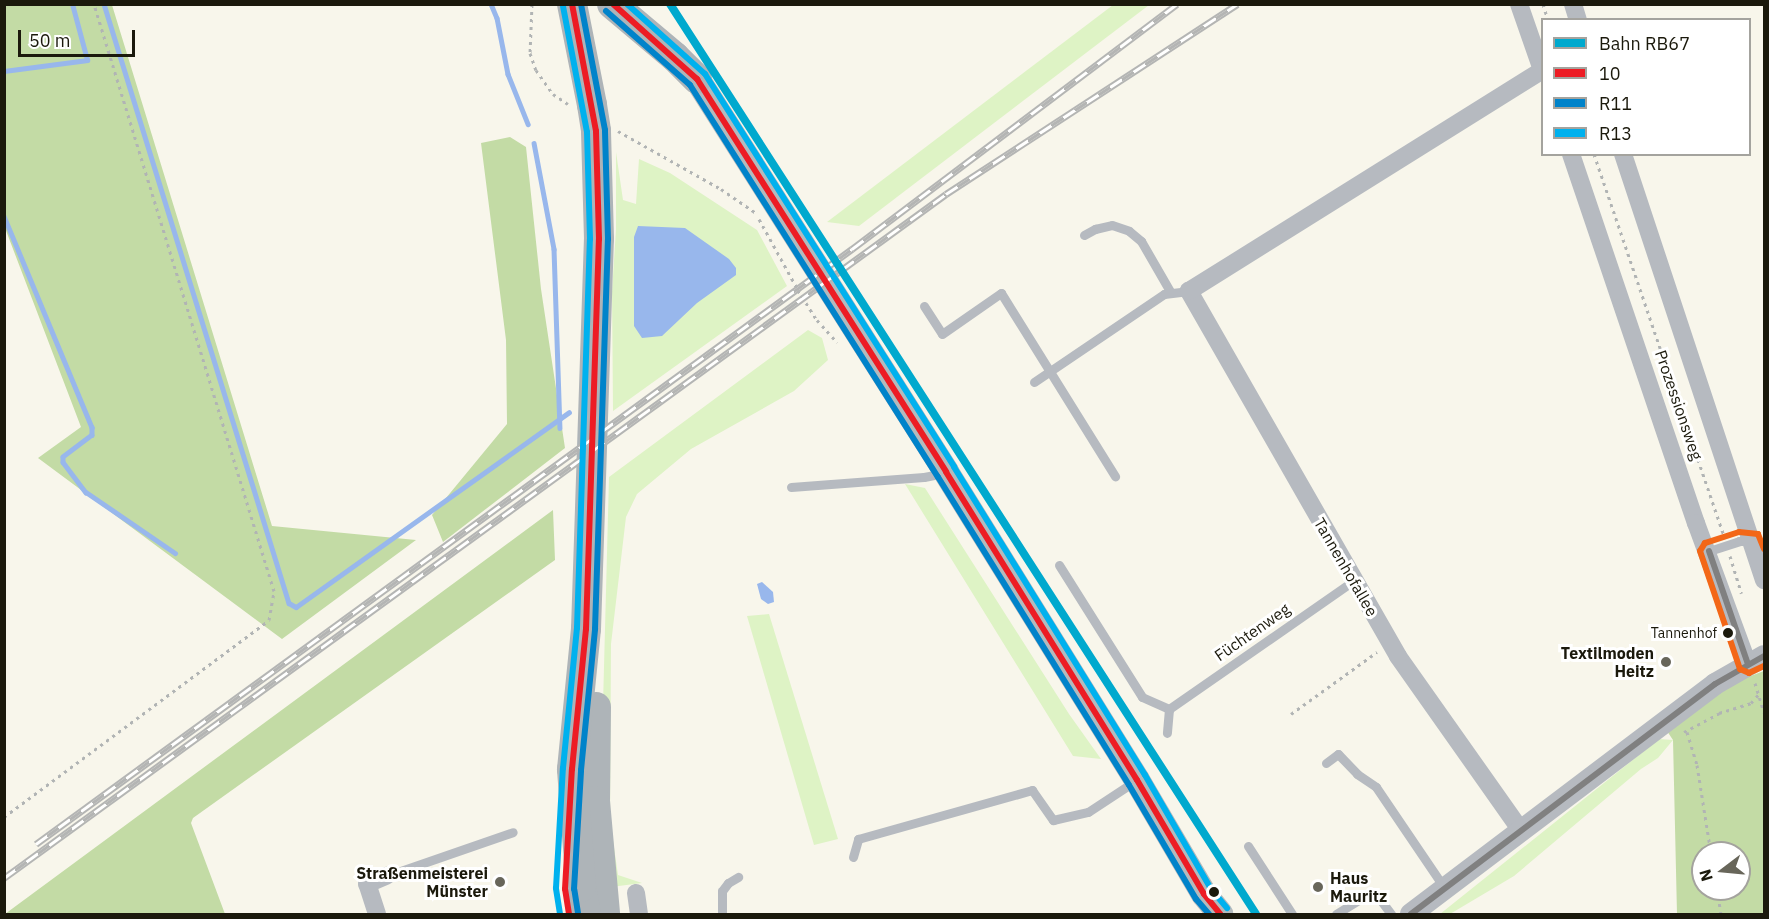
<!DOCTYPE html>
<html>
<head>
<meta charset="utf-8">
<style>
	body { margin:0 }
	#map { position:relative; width:1769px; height:919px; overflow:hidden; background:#f8f6eb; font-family:"IBM Plex Sans",sans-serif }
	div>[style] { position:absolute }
	.green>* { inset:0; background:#def3c5 }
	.forest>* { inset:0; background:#c3dba5 }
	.water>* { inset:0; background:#98b7ec }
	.stream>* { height:4.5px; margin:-2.25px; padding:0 2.25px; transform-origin:2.25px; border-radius:2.25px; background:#98b7ec }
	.path>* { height:3px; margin-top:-1.5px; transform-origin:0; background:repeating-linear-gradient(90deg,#b1b4b4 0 3px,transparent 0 7.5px) }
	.service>* { height:9px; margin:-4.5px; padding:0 4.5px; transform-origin:4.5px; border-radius:4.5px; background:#b6bac0 }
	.minor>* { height:18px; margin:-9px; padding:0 9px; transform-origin:9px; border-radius:9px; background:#b6bac0 }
	.tertiary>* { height:22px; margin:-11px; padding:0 11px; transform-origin:11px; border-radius:11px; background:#b6bac0 }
	.secondary>* { height:26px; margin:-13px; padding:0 13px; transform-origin:13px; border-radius:13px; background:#b4babd }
	.trunk>* { height:30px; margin:-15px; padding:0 15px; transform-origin:15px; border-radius:15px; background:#aeb4b8 }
	.rail>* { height:7px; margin-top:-3.5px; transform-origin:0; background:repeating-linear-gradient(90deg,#fff 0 14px,#b4b5b4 0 28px); box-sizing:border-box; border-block:2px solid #b4b5b4 }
	.trunk-bridge>* { height:30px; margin:-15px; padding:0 15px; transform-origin:15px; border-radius:15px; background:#aeb4b8 }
	.bus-1>* { height:6px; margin:-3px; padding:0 3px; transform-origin:3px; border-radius:3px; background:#ed1c24 }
	.bus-2>* { height:6px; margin:-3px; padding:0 3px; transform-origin:3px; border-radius:3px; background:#0083ca }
	.bus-3>* { height:6px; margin:-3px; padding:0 3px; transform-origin:3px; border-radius:3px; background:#00b1ee }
	.bus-4>* { height:6px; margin:-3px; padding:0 3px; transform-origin:3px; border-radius:3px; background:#808080 }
	.bus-5>* { height:6px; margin:-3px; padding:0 3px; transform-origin:3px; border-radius:3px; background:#f36717 }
	.rail-1>* { height:8px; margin:-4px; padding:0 4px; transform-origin:4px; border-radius:4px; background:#00a9ce }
	.dots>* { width:16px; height:16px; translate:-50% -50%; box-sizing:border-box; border:3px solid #fff; border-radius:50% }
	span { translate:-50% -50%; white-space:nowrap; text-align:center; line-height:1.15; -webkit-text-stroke:6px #fff; paint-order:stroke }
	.bus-label { font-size:14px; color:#1b190c }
	.right { translate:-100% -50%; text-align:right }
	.street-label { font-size:16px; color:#1b190c }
	.poi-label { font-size:16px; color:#1b190c; font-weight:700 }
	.left { translate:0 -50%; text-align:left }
	.frame { position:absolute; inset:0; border:6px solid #1b190c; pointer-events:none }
	.legend { position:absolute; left:1541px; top:18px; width:210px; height:138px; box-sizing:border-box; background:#fff; border:2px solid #a4a39e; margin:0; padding:8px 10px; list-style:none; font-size:18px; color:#1b190c }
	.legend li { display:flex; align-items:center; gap:12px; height:30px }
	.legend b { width:30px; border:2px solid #a4a39e }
	.north { position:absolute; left:1691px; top:841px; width:60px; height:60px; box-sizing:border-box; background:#fff; border:2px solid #a4a39e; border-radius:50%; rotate:254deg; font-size:16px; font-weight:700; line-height:24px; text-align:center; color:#1b190c }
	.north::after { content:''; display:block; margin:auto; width:21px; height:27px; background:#68665a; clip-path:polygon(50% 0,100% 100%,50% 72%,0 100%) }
	.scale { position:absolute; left:18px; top:30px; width:117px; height:27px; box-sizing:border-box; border:3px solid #1b190c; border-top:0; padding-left:8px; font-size:18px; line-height:21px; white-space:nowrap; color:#1b190c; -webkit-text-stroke:4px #fff; paint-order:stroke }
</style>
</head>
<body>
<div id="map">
	<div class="green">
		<i style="clip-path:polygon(1113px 5px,1149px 5px,859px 226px,827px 222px)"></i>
		<i style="clip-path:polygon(616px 152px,623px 200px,636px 204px,639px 159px,670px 173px,757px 230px,787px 286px,613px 411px,612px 292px,616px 229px)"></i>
		<i style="clip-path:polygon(808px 330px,822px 338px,828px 360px,794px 391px,691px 449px,637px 494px,626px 517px,611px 644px,610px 820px,618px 875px,642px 883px,611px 887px,600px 819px,609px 477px)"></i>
		<i style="clip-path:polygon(905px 484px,925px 488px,1069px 714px,1101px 759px,1073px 756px)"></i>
		<i style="clip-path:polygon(769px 614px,838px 839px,814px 845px,747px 616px)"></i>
		<i style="clip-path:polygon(1659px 739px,1673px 740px,1658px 758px,1641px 769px,1514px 876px,1450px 914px,1440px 914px)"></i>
	</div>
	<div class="forest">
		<i style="clip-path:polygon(5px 4px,112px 5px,272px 526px,416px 540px,282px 639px,38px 458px,81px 427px,5px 228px)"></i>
		<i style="clip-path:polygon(510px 137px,526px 147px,541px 289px,565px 448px,443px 542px,432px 515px,507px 424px,506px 340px,481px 143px)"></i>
		<i style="clip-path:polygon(553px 510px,555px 560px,193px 818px,191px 823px,225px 914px,5px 914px)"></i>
		<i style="clip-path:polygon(evenodd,1764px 671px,1764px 914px,1677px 914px,1673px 740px,1667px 731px,1729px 684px,1764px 671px,1703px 853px,1739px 853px,1739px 889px,1703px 889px,1703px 853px)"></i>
	</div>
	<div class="water">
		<i style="clip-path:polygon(638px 226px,685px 228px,729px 259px,736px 268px,736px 275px,697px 303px,662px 336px,642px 338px,634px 326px,634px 237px)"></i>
		<i style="clip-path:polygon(762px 582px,773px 592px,774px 602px,768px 604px,761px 599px,757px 584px)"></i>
	</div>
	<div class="stream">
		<i style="left:104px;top:4px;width:627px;rotate:72.84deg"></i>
		<i style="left:289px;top:603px;width:8px;rotate:30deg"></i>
		<i style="left:296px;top:607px;width:335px;rotate:-35.5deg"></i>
		<i style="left:491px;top:4px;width:15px;rotate:67deg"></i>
		<i style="left:497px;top:18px;width:57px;rotate:78.9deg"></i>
		<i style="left:508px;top:74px;width:54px;rotate:68.2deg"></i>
		<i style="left:4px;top:71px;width:84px;rotate:-7.5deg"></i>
		<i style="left:87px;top:60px;width:58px;rotate:-105deg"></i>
		<i style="left:534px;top:143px;width:108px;rotate:79.3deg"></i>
		<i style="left:554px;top:249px;width:179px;rotate:88.1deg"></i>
		<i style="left:4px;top:216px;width:229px;rotate:67.4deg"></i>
		<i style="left:92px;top:427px;width:8px;rotate:90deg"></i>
		<i style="left:92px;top:435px;width:36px;rotate:143deg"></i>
		<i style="left:63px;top:457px;width:5px;rotate:90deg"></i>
		<i style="left:63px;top:462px;width:38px;rotate:53deg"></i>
		<i style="left:86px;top:492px;width:108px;rotate:34.4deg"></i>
	</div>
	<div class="path">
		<i style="left:532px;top:4px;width:49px;rotate:92.3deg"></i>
		<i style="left:530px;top:53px;width:18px;rotate:71deg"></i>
		<i style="left:536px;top:70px;width:29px;rotate:55deg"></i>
		<i style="left:553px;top:94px;width:18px;rotate:34deg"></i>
		<i style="left:1543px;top:4px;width:17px;rotate:73deg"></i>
		<i style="left:618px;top:131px;width:118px;rotate:29.4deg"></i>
		<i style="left:721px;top:189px;width:42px;rotate:34.4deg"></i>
		<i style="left:1594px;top:154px;width:403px;rotate:71.2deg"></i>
		<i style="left:759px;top:219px;width:81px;rotate:61.2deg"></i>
		<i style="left:798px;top:290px;width:36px;rotate:58deg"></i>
		<i style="left:817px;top:320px;width:30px;rotate:48deg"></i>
		<i style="left:1730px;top:556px;width:39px;rotate:73deg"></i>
		<i style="left:1755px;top:683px;width:31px;rotate:73deg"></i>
		<i style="left:1291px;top:714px;width:106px;rotate:-35.8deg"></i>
		<i style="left:1684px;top:732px;width:40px;rotate:-28deg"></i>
		<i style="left:1719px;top:713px;width:34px;rotate:-17deg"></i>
		<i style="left:1751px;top:703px;width:11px;rotate:-49deg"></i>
		<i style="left:1687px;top:732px;width:34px;rotate:73deg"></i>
		<i style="left:1697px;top:765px;width:89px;rotate:81deg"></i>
		<i style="left:4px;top:817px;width:330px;rotate:-36.6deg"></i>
		<i style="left:269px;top:620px;width:29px;rotate:-80deg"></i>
		<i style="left:274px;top:591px;width:614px;rotate:-107.05deg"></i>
		<i style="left:1717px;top:889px;width:25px;rotate:81deg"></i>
	</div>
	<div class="service">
		<i style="left:1084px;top:235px;width:13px;rotate:-29deg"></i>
		<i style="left:1095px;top:229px;width:17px;rotate:-13deg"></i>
		<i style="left:1112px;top:225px;width:18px;rotate:19deg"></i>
		<i style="left:1129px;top:231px;width:16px;rotate:40deg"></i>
		<i style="left:1141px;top:241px;width:60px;rotate:60deg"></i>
		<i style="left:924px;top:306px;width:33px;rotate:57deg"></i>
		<i style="left:942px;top:334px;width:72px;rotate:-34.8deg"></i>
		<i style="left:1001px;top:293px;width:216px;rotate:58.1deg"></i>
		<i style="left:1034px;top:382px;width:157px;rotate:-34.1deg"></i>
		<i style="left:1164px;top:294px;width:25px;rotate:-7deg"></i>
		<i style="left:791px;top:487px;width:133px;rotate:-4.3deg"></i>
		<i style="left:924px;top:477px;width:20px;rotate:-11deg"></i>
		<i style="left:1709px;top:551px;width:32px;rotate:-18deg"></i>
		<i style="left:1739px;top:541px;width:14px"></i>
		<i style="left:1059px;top:565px;width:156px;rotate:57.8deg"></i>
		<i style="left:1142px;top:697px;width:30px;rotate:24deg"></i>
		<i style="left:1169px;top:709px;width:24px;rotate:95deg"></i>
		<i style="left:1169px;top:709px;width:224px;rotate:-34.8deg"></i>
		<i style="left:1326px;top:763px;width:15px;rotate:-37deg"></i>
		<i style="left:1338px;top:754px;width:28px;rotate:46deg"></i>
		<i style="left:1357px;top:774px;width:23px;rotate:34deg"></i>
		<i style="left:1376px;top:787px;width:123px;rotate:55.9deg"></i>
		<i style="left:1248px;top:846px;width:81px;rotate:57.1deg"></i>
		<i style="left:853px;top:857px;width:19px;rotate:-74deg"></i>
		<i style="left:858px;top:839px;width:181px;rotate:-15.7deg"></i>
		<i style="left:1032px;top:790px;width:37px;rotate:55deg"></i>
		<i style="left:1053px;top:820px;width:36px;rotate:-13deg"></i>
		<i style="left:1088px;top:812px;width:56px;rotate:-33.4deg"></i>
		<i style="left:386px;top:876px;width:134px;rotate:-19.1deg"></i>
		<i style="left:722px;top:914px;width:23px;rotate:-90deg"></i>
		<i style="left:722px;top:891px;width:10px;rotate:-53deg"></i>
		<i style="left:728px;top:883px;width:12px;rotate:-31deg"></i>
		<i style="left:1336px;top:914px;width:31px;rotate:-32deg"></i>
		<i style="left:1362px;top:898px;width:15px;rotate:-16deg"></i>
		<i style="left:1376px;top:894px;width:25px;rotate:53deg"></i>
	</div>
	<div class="minor">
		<i style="left:1519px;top:4px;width:70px;rotate:70.8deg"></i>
		<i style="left:1573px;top:4px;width:17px;rotate:73deg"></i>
		<i style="left:1571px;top:154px;width:390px;rotate:71.3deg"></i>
		<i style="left:1696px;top:523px;width:150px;rotate:69.8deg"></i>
		<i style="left:1623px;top:154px;width:449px;rotate:71.7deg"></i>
		<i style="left:1522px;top:832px;width:215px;rotate:-125.2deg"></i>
		<i style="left:1398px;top:656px;width:421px;rotate:-119.8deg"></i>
		<i style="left:1189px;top:291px;width:416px;rotate:-32deg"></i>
		<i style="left:636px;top:893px;width:21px;rotate:82deg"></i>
		<i style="left:377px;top:914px;width:32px;rotate:-108deg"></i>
		<i style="left:367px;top:884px;width:21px;rotate:-23deg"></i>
	</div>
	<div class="tertiary">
		<i style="left:1411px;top:914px;width:381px;rotate:-37.1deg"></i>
		<i style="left:1715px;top:684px;width:56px;rotate:-29.7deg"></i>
	</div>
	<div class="secondary">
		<i style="left:697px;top:79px;width:465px;rotate:57.6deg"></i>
		<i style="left:946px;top:472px;width:362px;rotate:58.2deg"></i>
		<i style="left:1137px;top:780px;width:132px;rotate:59.6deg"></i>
		<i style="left:1204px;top:894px;width:26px;rotate:51deg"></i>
	</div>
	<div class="trunk">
		<i style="left:572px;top:4px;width:103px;rotate:78.8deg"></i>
		<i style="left:612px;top:4px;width:82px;rotate:40.1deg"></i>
		<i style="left:675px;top:57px;width:31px;rotate:45deg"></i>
		<i style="left:596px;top:707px;width:94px;rotate:90.6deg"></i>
		<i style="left:595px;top:801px;width:113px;rotate:84.9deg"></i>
		<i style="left:586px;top:914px;width:27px;rotate:-100deg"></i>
		<i style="left:581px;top:887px;width:118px;rotate:-94.4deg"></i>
		<i style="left:572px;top:769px;width:141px;rotate:-84.3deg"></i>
		<i style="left:586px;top:629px;width:390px;rotate:-88.1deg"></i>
		<i style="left:599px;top:239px;width:108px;rotate:-91.6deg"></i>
	</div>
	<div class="rail">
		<i style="left:36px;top:844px;width:1010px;rotate:-36.1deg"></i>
		<i style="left:852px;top:249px;width:407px;rotate:-37deg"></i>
		<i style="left:4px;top:878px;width:1164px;rotate:-35.98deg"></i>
		<i style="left:946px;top:194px;width:348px;rotate:-33.1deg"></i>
	</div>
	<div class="trunk-bridge">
		<i style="left:592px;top:105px;width:26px;rotate:81deg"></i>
	</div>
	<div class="bus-1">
		<i style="left:613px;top:4px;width:113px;rotate:41.8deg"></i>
		<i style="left:697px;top:79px;width:465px;rotate:57.6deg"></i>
		<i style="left:946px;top:472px;width:362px;rotate:58.2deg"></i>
		<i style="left:1137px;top:780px;width:132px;rotate:59.6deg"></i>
		<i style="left:1204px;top:894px;width:26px;rotate:51deg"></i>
		<i style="left:569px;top:914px;width:25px;rotate:-99deg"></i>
		<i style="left:565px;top:889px;width:120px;rotate:-86.7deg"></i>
		<i style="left:572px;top:769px;width:141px;rotate:-84.3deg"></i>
		<i style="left:586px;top:629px;width:390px;rotate:-88.1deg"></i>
		<i style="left:599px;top:239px;width:108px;rotate:-91.6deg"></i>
		<i style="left:596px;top:131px;width:129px;rotate:-100.7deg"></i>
	</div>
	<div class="bus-2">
		<i style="left:606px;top:11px;width:112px;rotate:41.4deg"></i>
		<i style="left:690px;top:85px;width:464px;rotate:57.7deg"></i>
		<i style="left:938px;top:477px;width:362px;rotate:58.2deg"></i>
		<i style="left:1129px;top:785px;width:132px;rotate:59.6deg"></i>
		<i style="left:1196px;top:899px;width:20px;rotate:49deg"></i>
		<i style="left:578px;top:913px;width:24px;rotate:-99deg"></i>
		<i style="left:574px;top:889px;width:119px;rotate:-86.6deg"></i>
		<i style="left:581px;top:770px;width:142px;rotate:-84.3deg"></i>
		<i style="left:595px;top:629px;width:390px;rotate:-88.1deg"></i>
		<i style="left:608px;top:239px;width:109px;rotate:-91.6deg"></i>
		<i style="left:605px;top:130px;width:128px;rotate:-100.8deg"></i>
	</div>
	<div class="bus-3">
		<i style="left:627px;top:4px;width:105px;rotate:41.9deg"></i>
		<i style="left:705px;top:74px;width:465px;rotate:57.6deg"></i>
		<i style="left:954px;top:467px;width:362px;rotate:58.2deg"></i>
		<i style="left:1145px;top:775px;width:132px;rotate:59.9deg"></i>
		<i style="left:1211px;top:889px;width:25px;rotate:50deg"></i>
		<i style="left:560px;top:914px;width:26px;rotate:-99deg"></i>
		<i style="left:556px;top:888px;width:120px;rotate:-86.7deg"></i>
		<i style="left:563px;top:768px;width:141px;rotate:-84.3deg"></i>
		<i style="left:577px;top:628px;width:389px;rotate:-88.1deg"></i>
		<i style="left:590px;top:239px;width:107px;rotate:-91.6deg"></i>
		<i style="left:587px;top:132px;width:128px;rotate:-100.8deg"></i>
	</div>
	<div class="bus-4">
		<i style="left:1709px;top:551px;width:120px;rotate:71deg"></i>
		<i style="left:1411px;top:914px;width:381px;rotate:-37.1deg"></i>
		<i style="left:1715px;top:684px;width:56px;rotate:-29.7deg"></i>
	</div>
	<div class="bus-5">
		<i style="left:1764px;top:549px;width:16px;rotate:-112deg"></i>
		<i style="left:1758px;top:534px;width:19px;rotate:-174deg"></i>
		<i style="left:1739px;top:532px;width:36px;rotate:162deg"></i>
		<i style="left:1705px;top:543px;width:9px;rotate:122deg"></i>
		<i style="left:1700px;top:551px;width:125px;rotate:71.3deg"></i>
		<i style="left:1740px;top:669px;width:10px;rotate:24deg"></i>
		<i style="left:1749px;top:673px;width:17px;rotate:-25deg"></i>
	</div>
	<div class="rail-1">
		<i style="left:670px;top:4px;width:1082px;rotate:57.22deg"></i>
	</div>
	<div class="dots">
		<i style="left:1728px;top:633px;background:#1b190c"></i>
		<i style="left:1666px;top:662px;background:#68665a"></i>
		<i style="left:500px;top:882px;background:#68665a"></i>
		<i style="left:1318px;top:887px;background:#68665a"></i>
		<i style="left:1214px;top:892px;background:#1b190c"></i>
	</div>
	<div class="bus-label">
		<span class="right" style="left:1717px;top:633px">Tannenhof</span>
	</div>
	<div class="street-label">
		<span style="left:1679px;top:405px;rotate:71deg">Prozessionsweg</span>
		<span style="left:1346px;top:567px;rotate:60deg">Tannenhofallee</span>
		<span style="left:1252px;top:632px;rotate:-35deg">Füchtenweg</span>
	</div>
	<div class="poi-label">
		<span class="right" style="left:1654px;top:662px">Textilmoden<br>Heitz</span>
		<span class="right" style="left:488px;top:882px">Straßenmeisterei<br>Münster</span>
		<span class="left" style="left:1330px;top:887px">Haus<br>Mauritz</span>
	</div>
	<div class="frame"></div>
	<ul class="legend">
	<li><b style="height:8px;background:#00a9ce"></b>Bahn RB67</li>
	<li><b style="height:8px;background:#ed1c24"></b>10</li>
	<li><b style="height:8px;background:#0083ca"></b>R11</li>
	<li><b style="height:8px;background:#00b1ee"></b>R13</li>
	</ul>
	<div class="north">N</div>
	<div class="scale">50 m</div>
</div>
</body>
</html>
